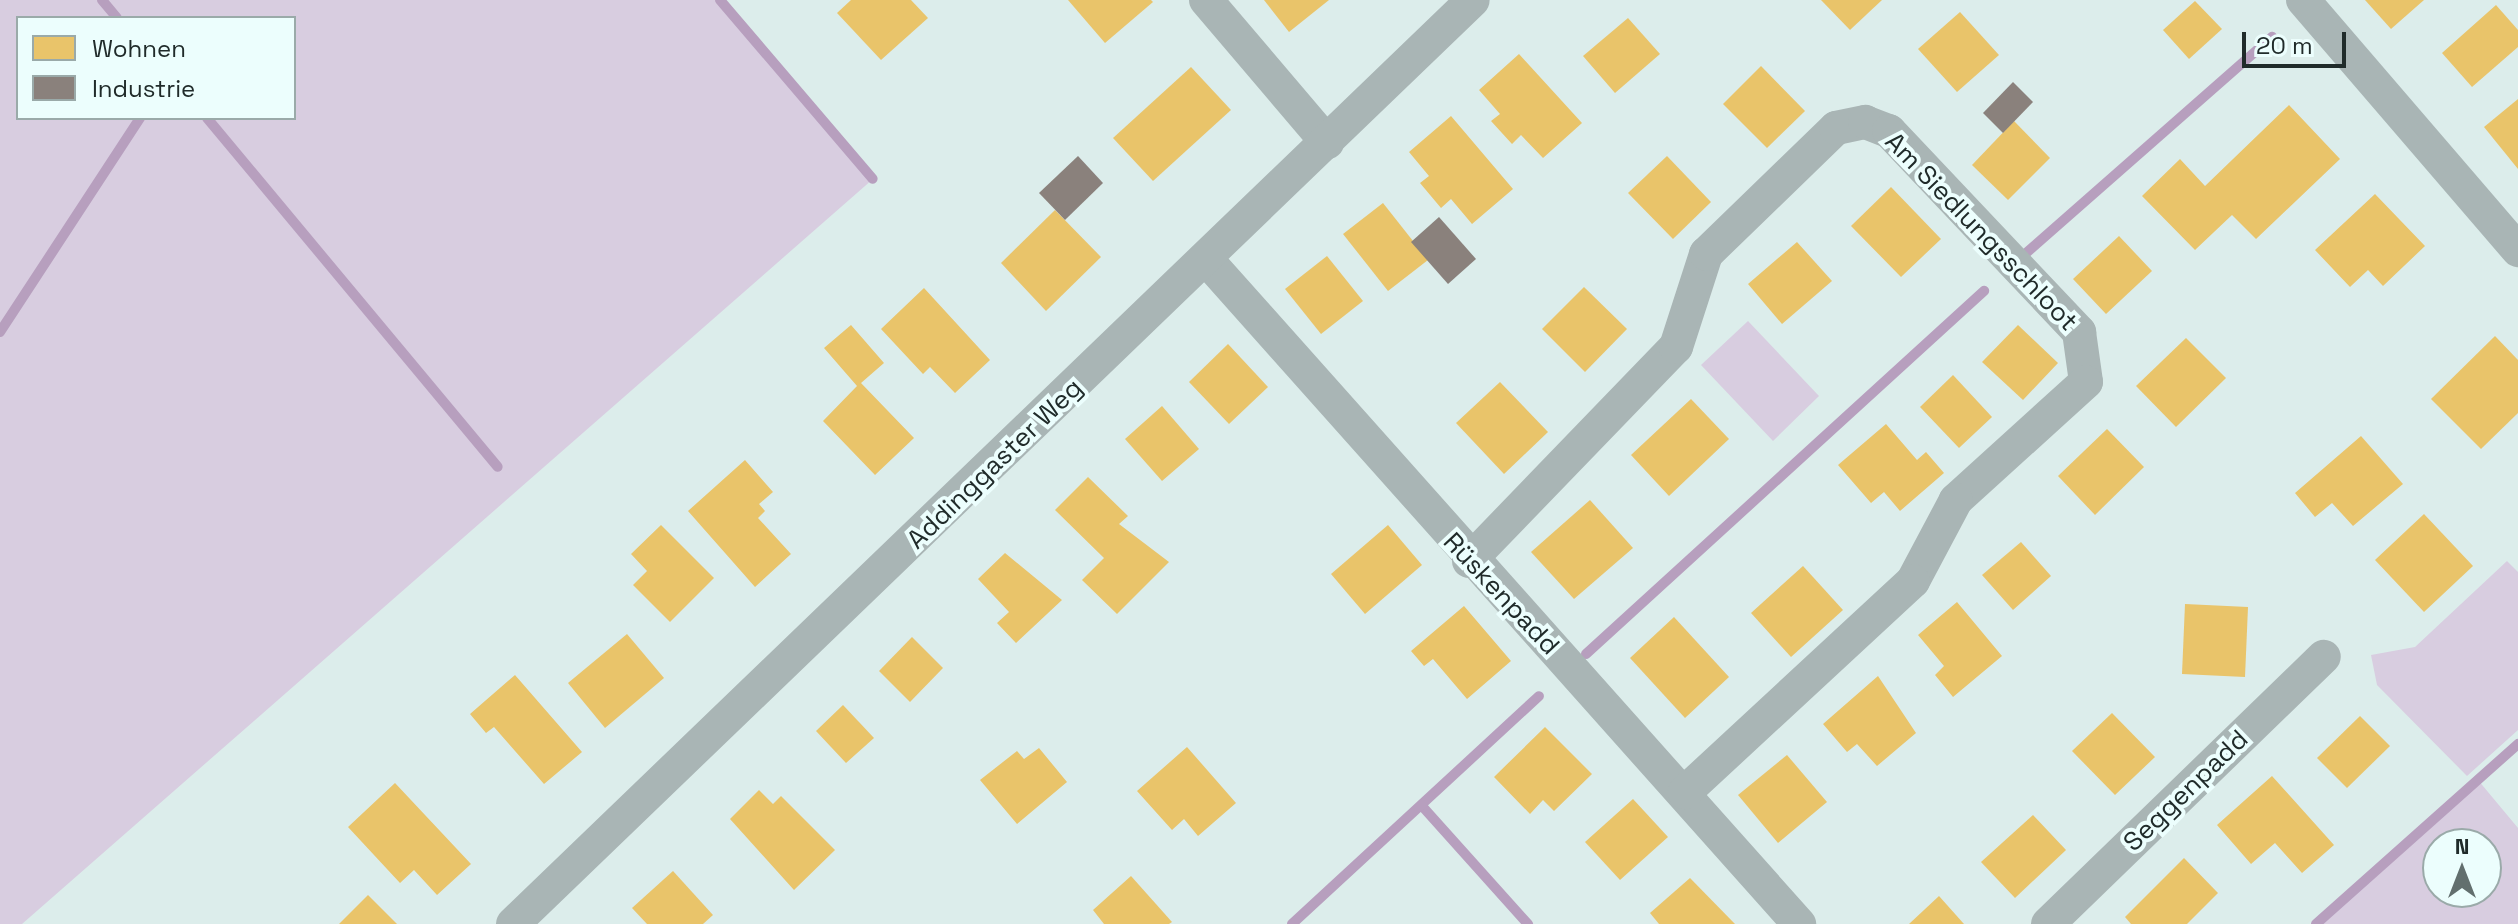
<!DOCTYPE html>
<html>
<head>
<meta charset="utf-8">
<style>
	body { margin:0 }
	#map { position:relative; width:2518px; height:924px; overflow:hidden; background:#dcedeb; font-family:"Space Grotesk",sans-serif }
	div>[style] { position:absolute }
	.green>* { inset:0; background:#d8cde0 }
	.homes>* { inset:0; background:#e9c46a }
	.industry>* { inset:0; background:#8a817c }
	.stream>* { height:10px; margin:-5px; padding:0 5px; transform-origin:5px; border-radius:5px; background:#b79fbe }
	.minor>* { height:34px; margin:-17px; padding:0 17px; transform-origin:17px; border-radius:17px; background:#a9b5b5 }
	span { translate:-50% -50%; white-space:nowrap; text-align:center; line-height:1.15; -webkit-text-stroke:8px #ecfefd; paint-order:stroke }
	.street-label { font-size:26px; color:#202b2a }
	.legend { position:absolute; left:16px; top:16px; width:280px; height:104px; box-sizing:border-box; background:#ecfefd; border:2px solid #9aaaa9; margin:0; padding:10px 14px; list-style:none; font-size:24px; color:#202b2a }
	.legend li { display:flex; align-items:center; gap:16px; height:40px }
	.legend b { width:40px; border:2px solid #9aaaa9 }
	.north { position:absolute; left:2422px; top:828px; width:80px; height:80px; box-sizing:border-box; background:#ecfefd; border:2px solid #9aaaa9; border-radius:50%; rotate:0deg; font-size:22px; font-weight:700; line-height:32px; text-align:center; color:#202b2a }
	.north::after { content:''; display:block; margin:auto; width:28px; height:36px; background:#626f6e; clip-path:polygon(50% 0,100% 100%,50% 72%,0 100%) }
	.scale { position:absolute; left:2242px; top:32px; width:104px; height:36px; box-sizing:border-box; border:4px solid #202b2a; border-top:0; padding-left:10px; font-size:24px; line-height:28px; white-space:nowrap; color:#202b2a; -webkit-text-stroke:6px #ecfefd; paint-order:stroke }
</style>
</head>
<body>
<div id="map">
	<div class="green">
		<i style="clip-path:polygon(evenodd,0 0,719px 0,873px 179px,22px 924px,0 924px,0 0,294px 18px,294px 118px,18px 118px,18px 18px,294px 18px)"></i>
		<i style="clip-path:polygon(1748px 321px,1819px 396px,1773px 441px,1701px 365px)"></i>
		<i style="clip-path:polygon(2507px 561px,2518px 572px,2518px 730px,2467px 776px,2377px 685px,2371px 655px,2415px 647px)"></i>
		<i style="clip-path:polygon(evenodd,2478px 780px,2518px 828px,2518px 924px,2316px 924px,2478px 780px,2486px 844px,2486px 892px,2438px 892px,2438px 844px,2486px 844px)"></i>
	</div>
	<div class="homes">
		<i style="clip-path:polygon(851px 0,911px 0,928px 18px,881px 60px,837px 13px)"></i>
		<i style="clip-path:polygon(1068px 0,1151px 0,1153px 2px,1105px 43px)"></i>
		<i style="clip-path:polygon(1264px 0,1329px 0,1289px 32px)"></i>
		<i style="clip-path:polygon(1821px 0,1882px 0,1850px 30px)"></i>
		<i style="clip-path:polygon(2365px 0,2424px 0,2391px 29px)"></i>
		<i style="clip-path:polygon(2195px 1px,2222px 29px,2189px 59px,2163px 30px)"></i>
		<i style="clip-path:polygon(2496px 5px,2518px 30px,2518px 47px,2472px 87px,2442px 53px)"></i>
		<i style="clip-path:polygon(1960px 12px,1999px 55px,1957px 92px,1918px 49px)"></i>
		<i style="clip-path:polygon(1628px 18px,1660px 54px,1615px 93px,1583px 56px)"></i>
		<i style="clip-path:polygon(1519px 54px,1582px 123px,1543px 158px,1521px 135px,1512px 144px,1491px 121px,1500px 114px,1479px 90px)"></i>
		<i style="clip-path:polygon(1761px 66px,1805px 111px,1767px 148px,1723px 104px)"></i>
		<i style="clip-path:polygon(1191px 67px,1231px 110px,1153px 181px,1113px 138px)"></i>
		<i style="clip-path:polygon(2518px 99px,2518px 169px,2484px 127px)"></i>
		<i style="clip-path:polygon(2289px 105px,2340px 159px,2256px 239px,2232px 215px,2195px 250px,2142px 196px,2180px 159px,2205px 186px)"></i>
		<i style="clip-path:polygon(1451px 116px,1513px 189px,1472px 224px,1451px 199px,1441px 208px,1420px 183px,1429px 176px,1409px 152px)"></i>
		<i style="clip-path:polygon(2014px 121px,2050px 158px,2008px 200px,1972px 165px)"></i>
		<i style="clip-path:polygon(1667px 156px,1711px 202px,1673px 239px,1628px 193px)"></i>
		<i style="clip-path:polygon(1891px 187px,1941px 239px,1901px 277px,1851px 226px)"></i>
		<i style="clip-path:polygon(2375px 194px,2425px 246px,2383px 286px,2368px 270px,2350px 287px,2315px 250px)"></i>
		<i style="clip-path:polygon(1383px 203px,1428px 260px,1388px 291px,1343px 234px)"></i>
		<i style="clip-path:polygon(1055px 210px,1101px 257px,1046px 311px,1001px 263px)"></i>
		<i style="clip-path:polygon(2119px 236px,2152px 271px,2106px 314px,2073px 279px)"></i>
		<i style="clip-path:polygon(1797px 242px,1832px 281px,1782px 324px,1748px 284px)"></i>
		<i style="clip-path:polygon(1327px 256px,1363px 301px,1321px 334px,1285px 289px)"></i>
		<i style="clip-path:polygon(1584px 287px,1627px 329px,1585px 372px,1542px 329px)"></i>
		<i style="clip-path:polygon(924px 288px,990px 360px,955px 393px,930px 367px,923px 374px,881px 329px)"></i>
		<i style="clip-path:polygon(851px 325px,884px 363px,861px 383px,914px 438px,875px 475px,823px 421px,857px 386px,824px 348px)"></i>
		<i style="clip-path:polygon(2018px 325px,2058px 363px,2023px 400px,1982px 362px)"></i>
		<i style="clip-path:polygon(2495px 336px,2518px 360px,2518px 413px,2481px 449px,2431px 399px)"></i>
		<i style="clip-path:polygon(2186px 338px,2226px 378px,2176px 427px,2136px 386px)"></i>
		<i style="clip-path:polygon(1228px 344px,1268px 387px,1229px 424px,1189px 382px)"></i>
		<i style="clip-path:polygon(1953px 375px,1992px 417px,1959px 448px,1920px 407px)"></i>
		<i style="clip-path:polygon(1500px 382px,1548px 432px,1504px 474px,1456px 423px)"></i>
		<i style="clip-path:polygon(1691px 399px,1729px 439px,1669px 496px,1631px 455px)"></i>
		<i style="clip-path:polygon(1162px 406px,1199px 449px,1162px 481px,1125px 439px)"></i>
		<i style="clip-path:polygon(1886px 424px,1917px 460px,1926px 452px,1944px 473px,1900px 511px,1884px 492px,1871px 503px,1838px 465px)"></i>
		<i style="clip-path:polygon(2107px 429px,2144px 467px,2095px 515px,2058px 476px)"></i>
		<i style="clip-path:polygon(2361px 436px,2403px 484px,2353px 526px,2332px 503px,2315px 517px,2295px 493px)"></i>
		<i style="clip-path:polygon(745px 460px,773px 492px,759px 504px,765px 511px,758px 518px,791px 554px,755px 587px,688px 511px)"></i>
		<i style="clip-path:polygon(1088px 477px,1128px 516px,1119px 524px,1169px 562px,1117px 614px,1082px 580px,1104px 558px,1055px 510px)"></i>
		<i style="clip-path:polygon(1590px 500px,1633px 548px,1574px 599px,1531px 552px)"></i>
		<i style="clip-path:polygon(2424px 514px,2473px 566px,2424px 612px,2375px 560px)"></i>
		<i style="clip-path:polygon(661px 525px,714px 578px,670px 622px,633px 585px,647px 571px,631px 554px)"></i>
		<i style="clip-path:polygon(1388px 525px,1422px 565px,1365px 614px,1331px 574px)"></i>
		<i style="clip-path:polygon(2021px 542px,2051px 576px,2013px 610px,1982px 575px)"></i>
		<i style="clip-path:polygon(1005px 553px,1062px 600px,1016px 643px,997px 623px,1009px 612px,978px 579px)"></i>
		<i style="clip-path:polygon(1803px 566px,1843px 610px,1791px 657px,1751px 613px)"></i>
		<i style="clip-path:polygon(1957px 602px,2002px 656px,1953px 697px,1935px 675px,1944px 666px,1918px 635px)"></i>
		<i style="clip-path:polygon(2185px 604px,2248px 607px,2245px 677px,2182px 674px)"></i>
		<i style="clip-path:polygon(1464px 606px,1511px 661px,1467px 699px,1433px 659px,1424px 666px,1411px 651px)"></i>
		<i style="clip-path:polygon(1674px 617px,1729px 677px,1685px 718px,1630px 658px)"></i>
		<i style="clip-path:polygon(627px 634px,664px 678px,605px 728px,568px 683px)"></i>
		<i style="clip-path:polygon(912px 637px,943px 668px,910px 702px,879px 671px)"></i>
		<i style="clip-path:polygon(515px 675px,582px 752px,544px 784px,494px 727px,486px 733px,470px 714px)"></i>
		<i style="clip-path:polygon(1878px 676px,1916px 733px,1877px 766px,1857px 744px,1847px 752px,1823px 724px)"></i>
		<i style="clip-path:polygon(843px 705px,874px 738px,846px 763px,816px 731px)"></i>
		<i style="clip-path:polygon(2112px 713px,2155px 757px,2115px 795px,2072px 751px)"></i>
		<i style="clip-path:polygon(2360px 716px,2390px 746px,2347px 788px,2317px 758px)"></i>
		<i style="clip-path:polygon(1545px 727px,1592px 774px,1554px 811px,1543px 800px,1530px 814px,1494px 777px)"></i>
		<i style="clip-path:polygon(1187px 747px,1236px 803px,1198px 836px,1184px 819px,1172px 830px,1137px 791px)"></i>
		<i style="clip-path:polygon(1039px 748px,1067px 782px,1017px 824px,980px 780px,1017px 751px,1024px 759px)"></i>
		<i style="clip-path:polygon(1787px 755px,1827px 802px,1778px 843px,1738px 795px)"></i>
		<i style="clip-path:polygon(2272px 776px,2334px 845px,2302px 873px,2275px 843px,2251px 864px,2217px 825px)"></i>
		<i style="clip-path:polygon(395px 783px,471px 864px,437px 895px,414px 870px,400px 883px,348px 827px)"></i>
		<i style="clip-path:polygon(759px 790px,773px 804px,781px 796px,835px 850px,794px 890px,730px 819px)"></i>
		<i style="clip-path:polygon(1633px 799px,1668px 837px,1620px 880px,1585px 842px)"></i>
		<i style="clip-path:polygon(2033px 815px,2066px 850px,2015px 898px,1981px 862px)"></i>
		<i style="clip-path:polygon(2184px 858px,2218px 893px,2187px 924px,2131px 924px,2125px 917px)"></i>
		<i style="clip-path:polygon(673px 871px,713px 915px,703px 924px,647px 924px,632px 908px)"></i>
		<i style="clip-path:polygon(1131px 876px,1172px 922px,1169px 924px,1104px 924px,1093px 910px)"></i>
		<i style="clip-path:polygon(1690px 878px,1735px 924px,1659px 924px,1650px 913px)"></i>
		<i style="clip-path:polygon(368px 895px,397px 924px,339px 924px)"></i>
		<i style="clip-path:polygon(1939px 896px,1964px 924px,1909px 924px)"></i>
	</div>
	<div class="industry">
		<i style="clip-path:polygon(2013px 82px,2033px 102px,2003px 133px,1983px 113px)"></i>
		<i style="clip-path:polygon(1078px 156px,1103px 183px,1065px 220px,1039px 193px)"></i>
		<i style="clip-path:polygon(1439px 217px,1476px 259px,1448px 284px,1411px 242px)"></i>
	</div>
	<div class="stream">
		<i style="left:102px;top:0;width:23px;rotate:50deg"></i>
		<i style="left:720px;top:0;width:235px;rotate:49.5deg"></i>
		<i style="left:207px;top:118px;width:454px;rotate:50.2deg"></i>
		<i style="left:2025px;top:254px;width:329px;rotate:-41.3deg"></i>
		<i style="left:0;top:332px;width:256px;rotate:-56.8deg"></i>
		<i style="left:1586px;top:654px;width:539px;rotate:-42.37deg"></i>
		<i style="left:1422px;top:806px;width:159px;rotate:48.1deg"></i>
		<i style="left:1292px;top:924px;width:336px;rotate:-42.7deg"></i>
		<i style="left:2316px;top:924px;width:271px;rotate:-41.7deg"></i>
	</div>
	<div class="minor">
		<i style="left:1206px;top:0;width:187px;rotate:49.6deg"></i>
		<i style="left:2303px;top:0;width:330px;rotate:49.3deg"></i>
		<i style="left:1207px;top:260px;width:890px;rotate:48.28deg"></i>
		<i style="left:1469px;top:561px;width:298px;rotate:-46deg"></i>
		<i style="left:1676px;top:347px;width:98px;rotate:-72.1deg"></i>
		<i style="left:1706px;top:254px;width:181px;rotate:-44.1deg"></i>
		<i style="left:1836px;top:128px;width:30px;rotate:-12deg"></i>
		<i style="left:1865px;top:122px;width:26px;rotate:21deg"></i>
		<i style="left:1889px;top:131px;width:277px;rotate:46.6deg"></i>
		<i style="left:2079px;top:332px;width:50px;rotate:82deg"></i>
		<i style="left:2086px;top:382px;width:176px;rotate:137.8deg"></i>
		<i style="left:1956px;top:500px;width:92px;rotate:118deg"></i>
		<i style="left:1913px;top:581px;width:311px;rotate:137.2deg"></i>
		<i style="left:513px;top:924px;width:1332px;rotate:-43.91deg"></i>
		<i style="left:2048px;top:924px;width:384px;rotate:-44.1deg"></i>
	</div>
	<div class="street-label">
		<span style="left:1981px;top:232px;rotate:46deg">Am Siedlungsschloot</span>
		<span style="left:995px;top:464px;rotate:-44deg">Addinggaster Weg</span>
		<span style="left:1501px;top:594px;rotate:47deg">Rüskenpadd</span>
		<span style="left:2186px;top:791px;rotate:-44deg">Seggenpadd</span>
	</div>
	<ul class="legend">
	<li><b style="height:22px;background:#e9c46a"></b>Wohnen</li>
	<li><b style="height:22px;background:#8a817c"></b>Industrie</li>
	</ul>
	<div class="north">N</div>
	<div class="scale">20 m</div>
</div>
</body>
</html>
